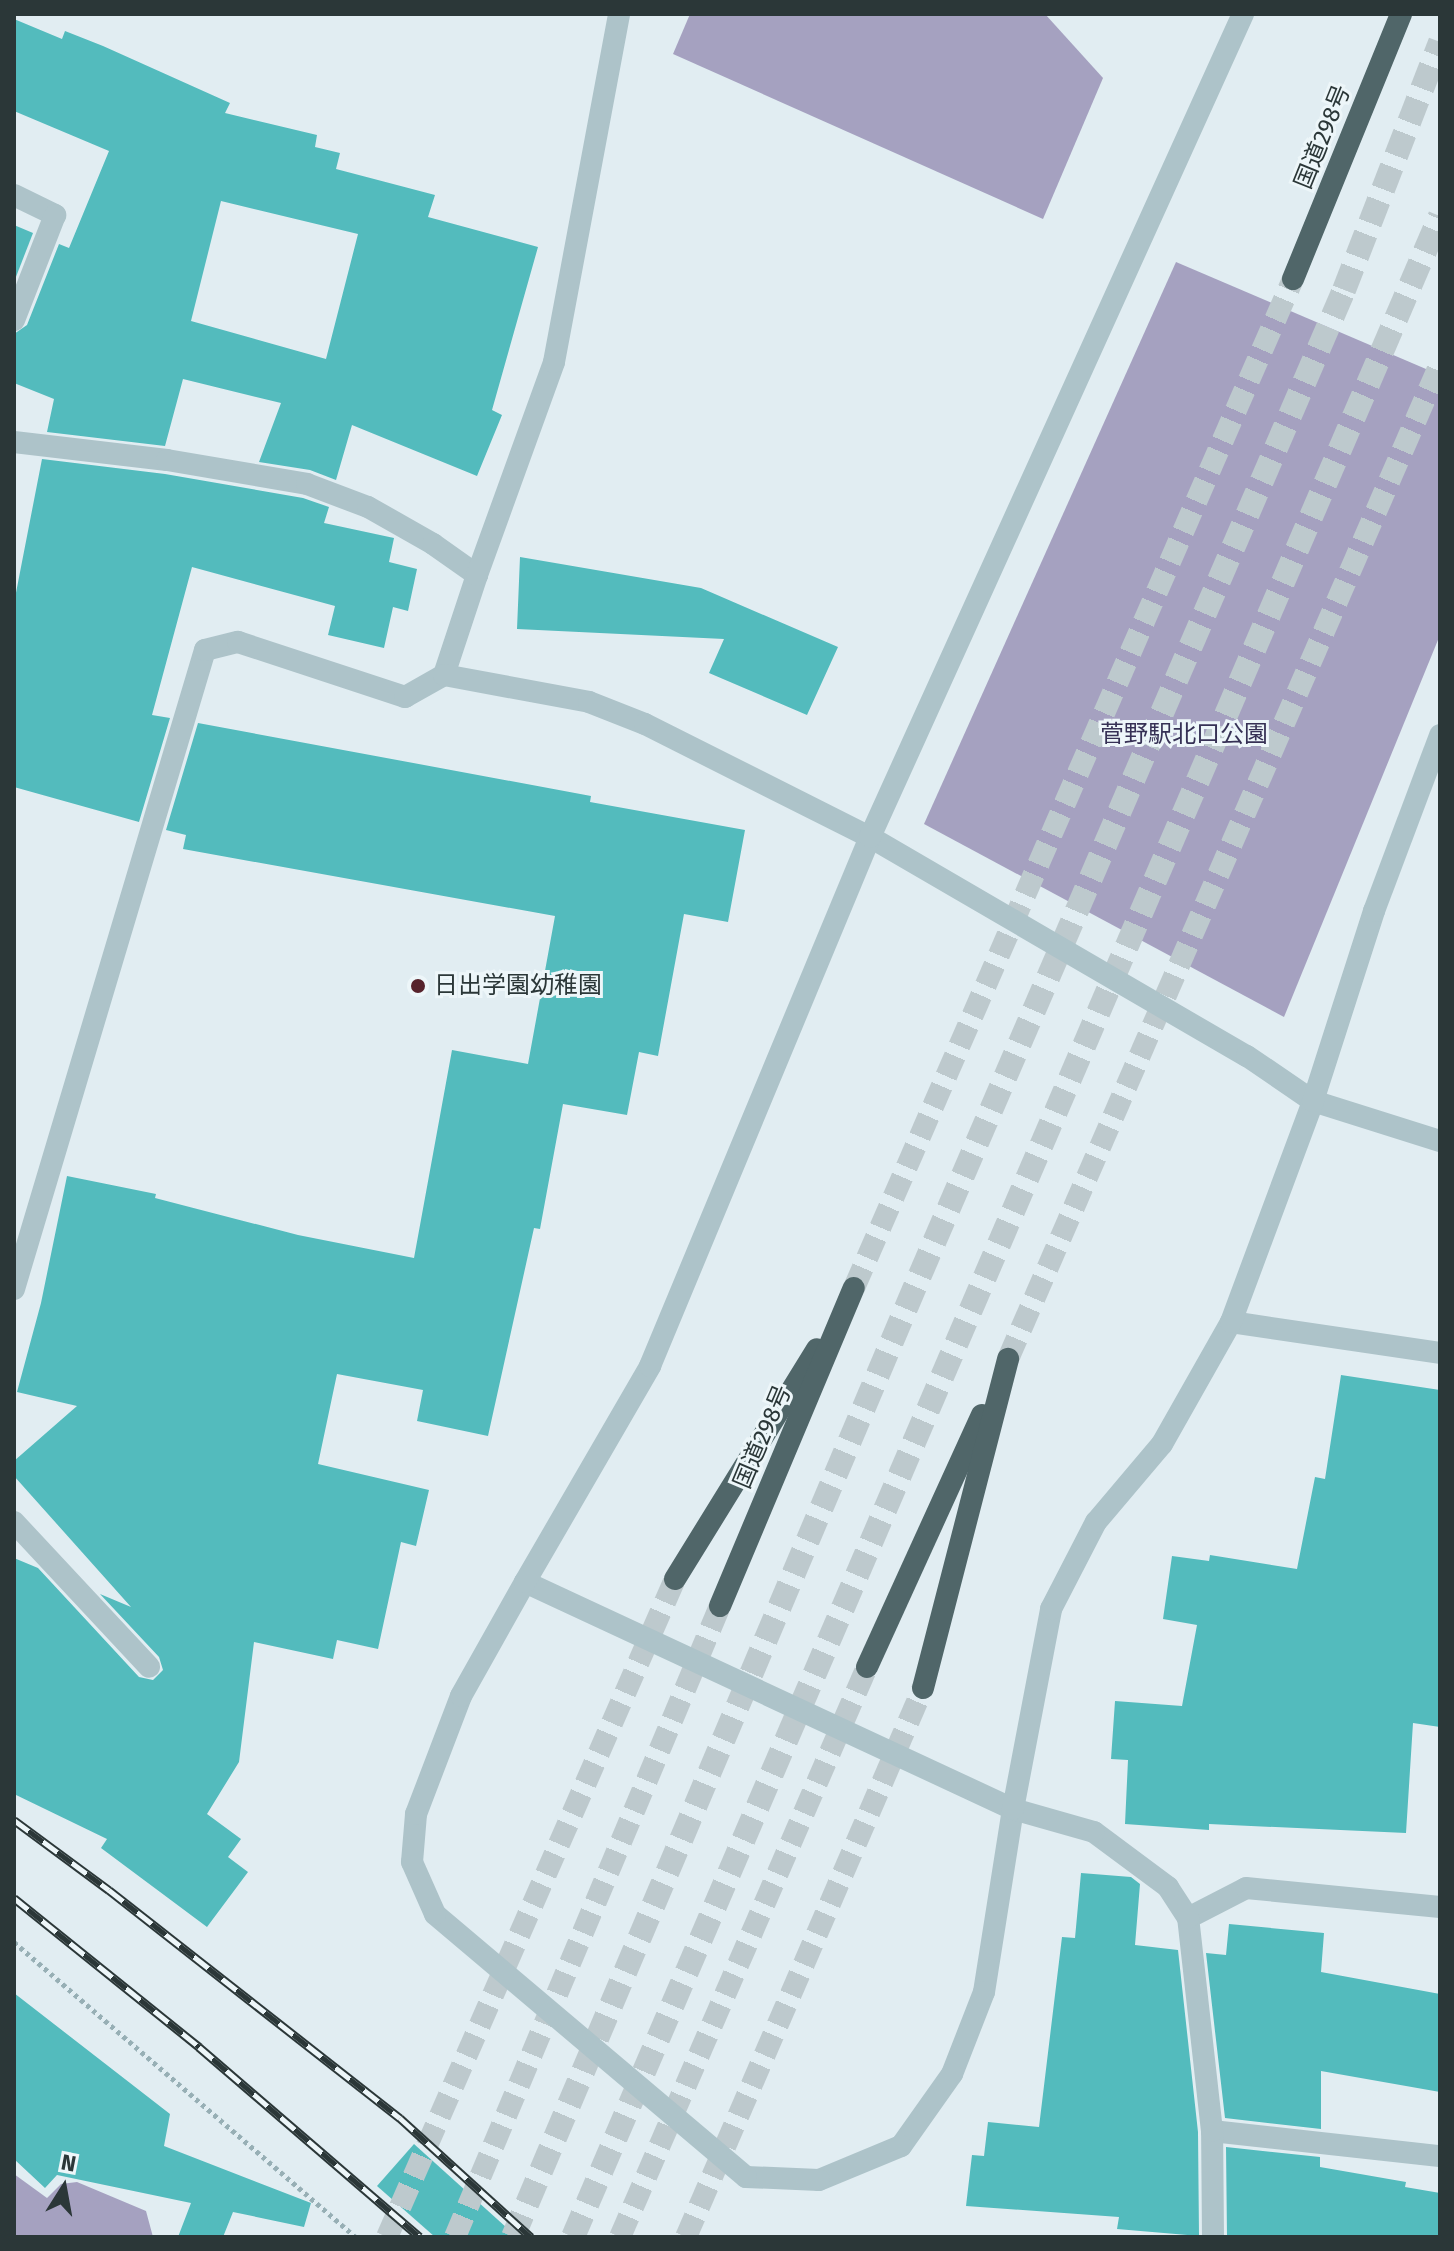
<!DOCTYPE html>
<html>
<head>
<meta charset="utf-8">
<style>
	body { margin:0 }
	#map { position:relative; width:1454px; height:2251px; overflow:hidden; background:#e1edf2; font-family:"Fira Sans","Noto Sans JP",sans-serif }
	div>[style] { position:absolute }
	.green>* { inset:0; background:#a5a1c0 }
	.building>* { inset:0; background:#53bbbd }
	.trunk-tunnel>* { height:22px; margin-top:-11px; transform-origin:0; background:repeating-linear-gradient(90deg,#bdc9cd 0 22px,transparent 0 33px) }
	.motorway-tunnel>* { height:24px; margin-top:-12px; transform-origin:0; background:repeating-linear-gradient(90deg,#bdc9cd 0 24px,transparent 0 36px) }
	.path>* { height:5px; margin-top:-2.5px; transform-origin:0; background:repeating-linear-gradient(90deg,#97afb5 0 4px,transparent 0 8px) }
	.service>* { height:22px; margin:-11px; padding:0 11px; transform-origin:11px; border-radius:11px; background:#adc3c9 }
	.minor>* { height:22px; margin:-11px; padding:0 11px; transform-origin:11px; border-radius:11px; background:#adc3c9 }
	.trunk>* { height:22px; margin:-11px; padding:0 11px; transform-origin:11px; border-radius:11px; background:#506669 }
	.rail>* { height:9px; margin-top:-4.5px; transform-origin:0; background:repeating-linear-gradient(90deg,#edf6f9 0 18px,#2b3738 0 36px); box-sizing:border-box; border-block:2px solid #2b3738 }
	.dots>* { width:22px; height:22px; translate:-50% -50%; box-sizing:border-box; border:4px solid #edf6f9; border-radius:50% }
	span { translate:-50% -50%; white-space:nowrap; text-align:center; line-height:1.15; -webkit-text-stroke:6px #edf6f9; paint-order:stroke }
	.street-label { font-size:24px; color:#2b3738 }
	.park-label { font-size:24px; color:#363155 }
	.poi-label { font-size:24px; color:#2b3738 }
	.left { translate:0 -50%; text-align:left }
	.frame { position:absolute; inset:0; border:16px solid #2b3738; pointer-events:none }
	.north { position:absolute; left:24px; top:2147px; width:80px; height:80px; -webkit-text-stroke:6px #edf6f9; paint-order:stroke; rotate:11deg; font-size:22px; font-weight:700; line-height:32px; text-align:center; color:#2b3738 }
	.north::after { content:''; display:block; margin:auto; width:28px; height:36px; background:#2b3738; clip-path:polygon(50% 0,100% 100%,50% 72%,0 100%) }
</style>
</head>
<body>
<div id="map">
	<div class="green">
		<i style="clip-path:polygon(690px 14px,1045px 14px,1103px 78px,1043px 219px,673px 54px)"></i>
		<i style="clip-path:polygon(1176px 262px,1440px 375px,1440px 635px,1284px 1017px,924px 824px)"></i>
		<i style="clip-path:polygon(14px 2174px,47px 2198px,61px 2184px,77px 2182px,146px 2211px,153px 2237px,14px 2237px)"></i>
	</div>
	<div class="building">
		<i style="clip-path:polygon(evenodd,14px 19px,62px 39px,65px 31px,103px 46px,230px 103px,225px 113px,317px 135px,315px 147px,340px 153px,336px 169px,435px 195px,428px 217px,538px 247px,492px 410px,502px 415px,477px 476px,352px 425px,336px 480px,310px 470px,259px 462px,281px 403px,183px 379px,165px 446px,47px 432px,54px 399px,14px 383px,14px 334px,27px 325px,59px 244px,69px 248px,109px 151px,14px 111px,14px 19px,221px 201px,358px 234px,326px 359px,191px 321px,221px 201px)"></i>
		<i style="clip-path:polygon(14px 225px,33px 233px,14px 282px)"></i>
		<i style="clip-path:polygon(42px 459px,165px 474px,303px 498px,329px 507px,324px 523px,394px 538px,389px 562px,417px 569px,408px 611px,393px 607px,384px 648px,328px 635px,335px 606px,192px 567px,152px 715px,170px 718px,139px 822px,14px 787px,14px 603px)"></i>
		<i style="clip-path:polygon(520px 557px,701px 588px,838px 647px,807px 715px,709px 673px,724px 639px,517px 629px)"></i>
		<i style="clip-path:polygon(198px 723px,591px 796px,590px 802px,745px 830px,728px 922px,684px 914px,658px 1056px,639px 1052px,627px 1115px,563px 1104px,540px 1229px,534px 1228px,488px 1436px,417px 1421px,423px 1390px,337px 1374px,318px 1464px,429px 1490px,416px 1546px,401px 1542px,378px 1649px,337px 1640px,333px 1659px,254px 1642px,239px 1762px,207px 1814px,241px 1839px,228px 1857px,248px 1872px,207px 1927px,101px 1848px,107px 1839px,14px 1794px,14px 1558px,38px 1568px,139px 1677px,153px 1680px,163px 1670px,159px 1657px,100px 1594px,131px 1607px,14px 1476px,14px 1461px,77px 1406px,17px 1392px,41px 1303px,67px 1176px,156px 1194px,155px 1198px,298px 1235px,414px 1258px,452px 1050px,528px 1064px,555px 916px,183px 849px,186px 835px,166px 830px)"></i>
		<i style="clip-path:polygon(1341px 1375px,1440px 1390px,1440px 1727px,1413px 1723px,1406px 1833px,1209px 1824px,1209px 1830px,1125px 1824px,1128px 1760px,1111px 1759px,1115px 1701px,1182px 1706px,1197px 1625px,1163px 1619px,1172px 1556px,1209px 1561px,1210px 1555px,1297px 1569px,1315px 1477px,1325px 1479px)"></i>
		<i style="clip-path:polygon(1081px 1873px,1131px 1877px,1140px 1884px,1135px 1945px,1178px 1950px,1198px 2132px,1199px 2236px,1117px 2229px,1119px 2217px,966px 2206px,972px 2155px,984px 2156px,988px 2122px,1039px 2127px,1062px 1937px,1075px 1938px)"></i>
		<i style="clip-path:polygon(1229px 1924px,1324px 1933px,1321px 1972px,1440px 1994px,1440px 2092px,1321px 2071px,1321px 2129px,1225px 2118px,1206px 1953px,1226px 1955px)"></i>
		<i style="clip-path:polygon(14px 1993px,170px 2114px,164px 2146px,311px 2203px,304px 2227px,233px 2212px,223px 2237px,178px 2237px,191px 2203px,57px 2175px,45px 2188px,14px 2159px)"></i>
		<i style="clip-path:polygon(414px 2144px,517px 2237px,435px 2237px,377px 2186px)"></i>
		<i style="clip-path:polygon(1226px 2147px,1320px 2157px,1320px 2167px,1406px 2182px,1405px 2187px,1440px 2193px,1440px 2237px,1227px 2237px)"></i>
	</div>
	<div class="trunk-tunnel">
		<i style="left:854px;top:1288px;width:1100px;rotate:-66.49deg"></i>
		<i style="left:1008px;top:1359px;width:1085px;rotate:-66.53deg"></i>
		<i style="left:387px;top:2237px;width:718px;rotate:-66.36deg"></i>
		<i style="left:455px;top:2237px;width:684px;rotate:-67.22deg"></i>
		<i style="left:620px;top:2237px;width:621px;rotate:-66.57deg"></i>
		<i style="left:686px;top:2237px;width:598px;rotate:-66.65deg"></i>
	</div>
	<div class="motorway-tunnel">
		<i style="left:513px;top:2237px;width:1045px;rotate:-67.07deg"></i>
		<i style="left:920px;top:1275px;width:1072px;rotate:-66.71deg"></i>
		<i style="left:1344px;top:290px;width:266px;rotate:-68.8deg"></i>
		<i style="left:573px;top:2237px;width:2199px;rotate:-66.78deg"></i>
	</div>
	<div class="path">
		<i style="left:14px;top:1942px;width:452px;rotate:40.8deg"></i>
	</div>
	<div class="service">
		<i style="left:1231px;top:1322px;width:211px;rotate:8.4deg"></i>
		<i style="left:14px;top:1522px;width:198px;rotate:47deg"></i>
		<i style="left:1188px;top:1918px;width:65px;rotate:-27.3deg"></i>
		<i style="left:1246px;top:1888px;width:195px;rotate:5.6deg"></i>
		<i style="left:1212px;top:2131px;width:229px;rotate:6.3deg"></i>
	</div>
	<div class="minor">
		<i style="left:14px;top:195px;width:46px;rotate:26deg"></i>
		<i style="left:55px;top:215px;width:113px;rotate:111.3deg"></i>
		<i style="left:14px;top:442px;width:154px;rotate:6.7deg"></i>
		<i style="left:167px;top:460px;width:142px;rotate:9.7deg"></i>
		<i style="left:307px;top:484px;width:65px;rotate:20.7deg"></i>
		<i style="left:368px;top:507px;width:75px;rotate:29.6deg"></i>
		<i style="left:433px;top:544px;width:54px;rotate:35.2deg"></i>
		<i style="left:477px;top:575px;width:105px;rotate:108.3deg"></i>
		<i style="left:477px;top:575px;width:226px;rotate:-70.1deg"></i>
		<i style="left:554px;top:362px;width:354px;rotate:-79.4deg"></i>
		<i style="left:14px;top:1289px;width:667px;rotate:-73.36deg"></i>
		<i style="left:205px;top:650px;width:34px;rotate:-14deg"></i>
		<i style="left:238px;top:642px;width:176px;rotate:18.2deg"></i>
		<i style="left:405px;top:697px;width:45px;rotate:-29.4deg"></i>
		<i style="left:444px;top:675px;width:147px;rotate:10.5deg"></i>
		<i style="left:589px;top:702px;width:60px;rotate:21.4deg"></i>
		<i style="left:645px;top:724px;width:252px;rotate:26.7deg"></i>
		<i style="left:870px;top:837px;width:436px;rotate:30.2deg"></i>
		<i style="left:1247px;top:1056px;width:80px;rotate:34.3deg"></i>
		<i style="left:1313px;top:1101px;width:133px;rotate:17.5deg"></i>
		<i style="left:525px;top:1582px;width:538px;rotate:24.95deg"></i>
		<i style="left:1013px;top:1809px;width:185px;rotate:99deg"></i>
		<i style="left:984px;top:1992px;width:88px;rotate:111.3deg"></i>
		<i style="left:952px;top:2074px;width:88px;rotate:125.3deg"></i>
		<i style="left:901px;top:2146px;width:89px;rotate:157.5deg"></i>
		<i style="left:819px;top:2180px;width:73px;rotate:-177.6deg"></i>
		<i style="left:746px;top:2177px;width:407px;rotate:-139.8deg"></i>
		<i style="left:435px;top:1914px;width:57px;rotate:-113.9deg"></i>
		<i style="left:412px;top:1862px;width:48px;rotate:-85.2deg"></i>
		<i style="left:416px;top:1814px;width:126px;rotate:-69.1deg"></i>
		<i style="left:461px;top:1696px;width:131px;rotate:-60.7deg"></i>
		<i style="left:525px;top:1582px;width:250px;rotate:-59.9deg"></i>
		<i style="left:650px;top:1366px;width:573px;rotate:-67.42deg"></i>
		<i style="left:870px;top:837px;width:904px;rotate:-65.62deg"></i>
		<i style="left:1213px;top:2237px;width:106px;rotate:-90.5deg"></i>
		<i style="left:1212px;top:2131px;width:214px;rotate:-96.4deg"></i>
		<i style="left:1188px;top:1918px;width:37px;rotate:-123deg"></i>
		<i style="left:1168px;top:1887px;width:92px;rotate:-143.4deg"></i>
		<i style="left:1094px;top:1832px;width:84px;rotate:-164.1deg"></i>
		<i style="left:1013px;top:1809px;width:204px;rotate:-79.2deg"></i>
		<i style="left:1051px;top:1609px;width:98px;rotate:-62.7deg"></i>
		<i style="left:1096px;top:1522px;width:102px;rotate:-49.8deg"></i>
		<i style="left:1162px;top:1444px;width:140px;rotate:-60.5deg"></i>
		<i style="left:1231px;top:1322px;width:236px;rotate:-69.6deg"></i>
		<i style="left:1313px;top:1101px;width:200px;rotate:-72.2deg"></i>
		<i style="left:1374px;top:911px;width:188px;rotate:-69.4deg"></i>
	</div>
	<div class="trunk">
		<i style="left:1293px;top:279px;width:286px;rotate:-67.8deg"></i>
		<i style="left:675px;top:1579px;width:270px;rotate:-58.3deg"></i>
		<i style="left:720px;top:1606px;width:345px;rotate:-67.2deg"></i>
		<i style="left:867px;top:1667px;width:277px;rotate:-65.5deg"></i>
		<i style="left:923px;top:1688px;width:340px;rotate:-75.5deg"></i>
	</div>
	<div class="rail">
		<i style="left:14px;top:1820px;width:118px;rotate:36.4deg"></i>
		<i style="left:109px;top:1890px;width:370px;rotate:38.1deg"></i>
		<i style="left:400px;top:2118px;width:177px;rotate:42.3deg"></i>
		<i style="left:14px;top:1898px;width:238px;rotate:38.8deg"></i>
		<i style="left:199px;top:2047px;width:291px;rotate:40.7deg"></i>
	</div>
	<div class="dots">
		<i style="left:418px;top:986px;background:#57232c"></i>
	</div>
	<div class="street-label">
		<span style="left:1323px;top:137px;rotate:-68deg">国道298号</span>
		<span style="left:763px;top:1437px;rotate:-67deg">国道298号</span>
	</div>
	<div class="park-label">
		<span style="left:1184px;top:735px">菅野駅北口公園</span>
	</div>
	<div class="poi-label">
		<span class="left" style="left:434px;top:986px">日出学園幼稚園</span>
	</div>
	<div class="frame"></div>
	<div class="north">N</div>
</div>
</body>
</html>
